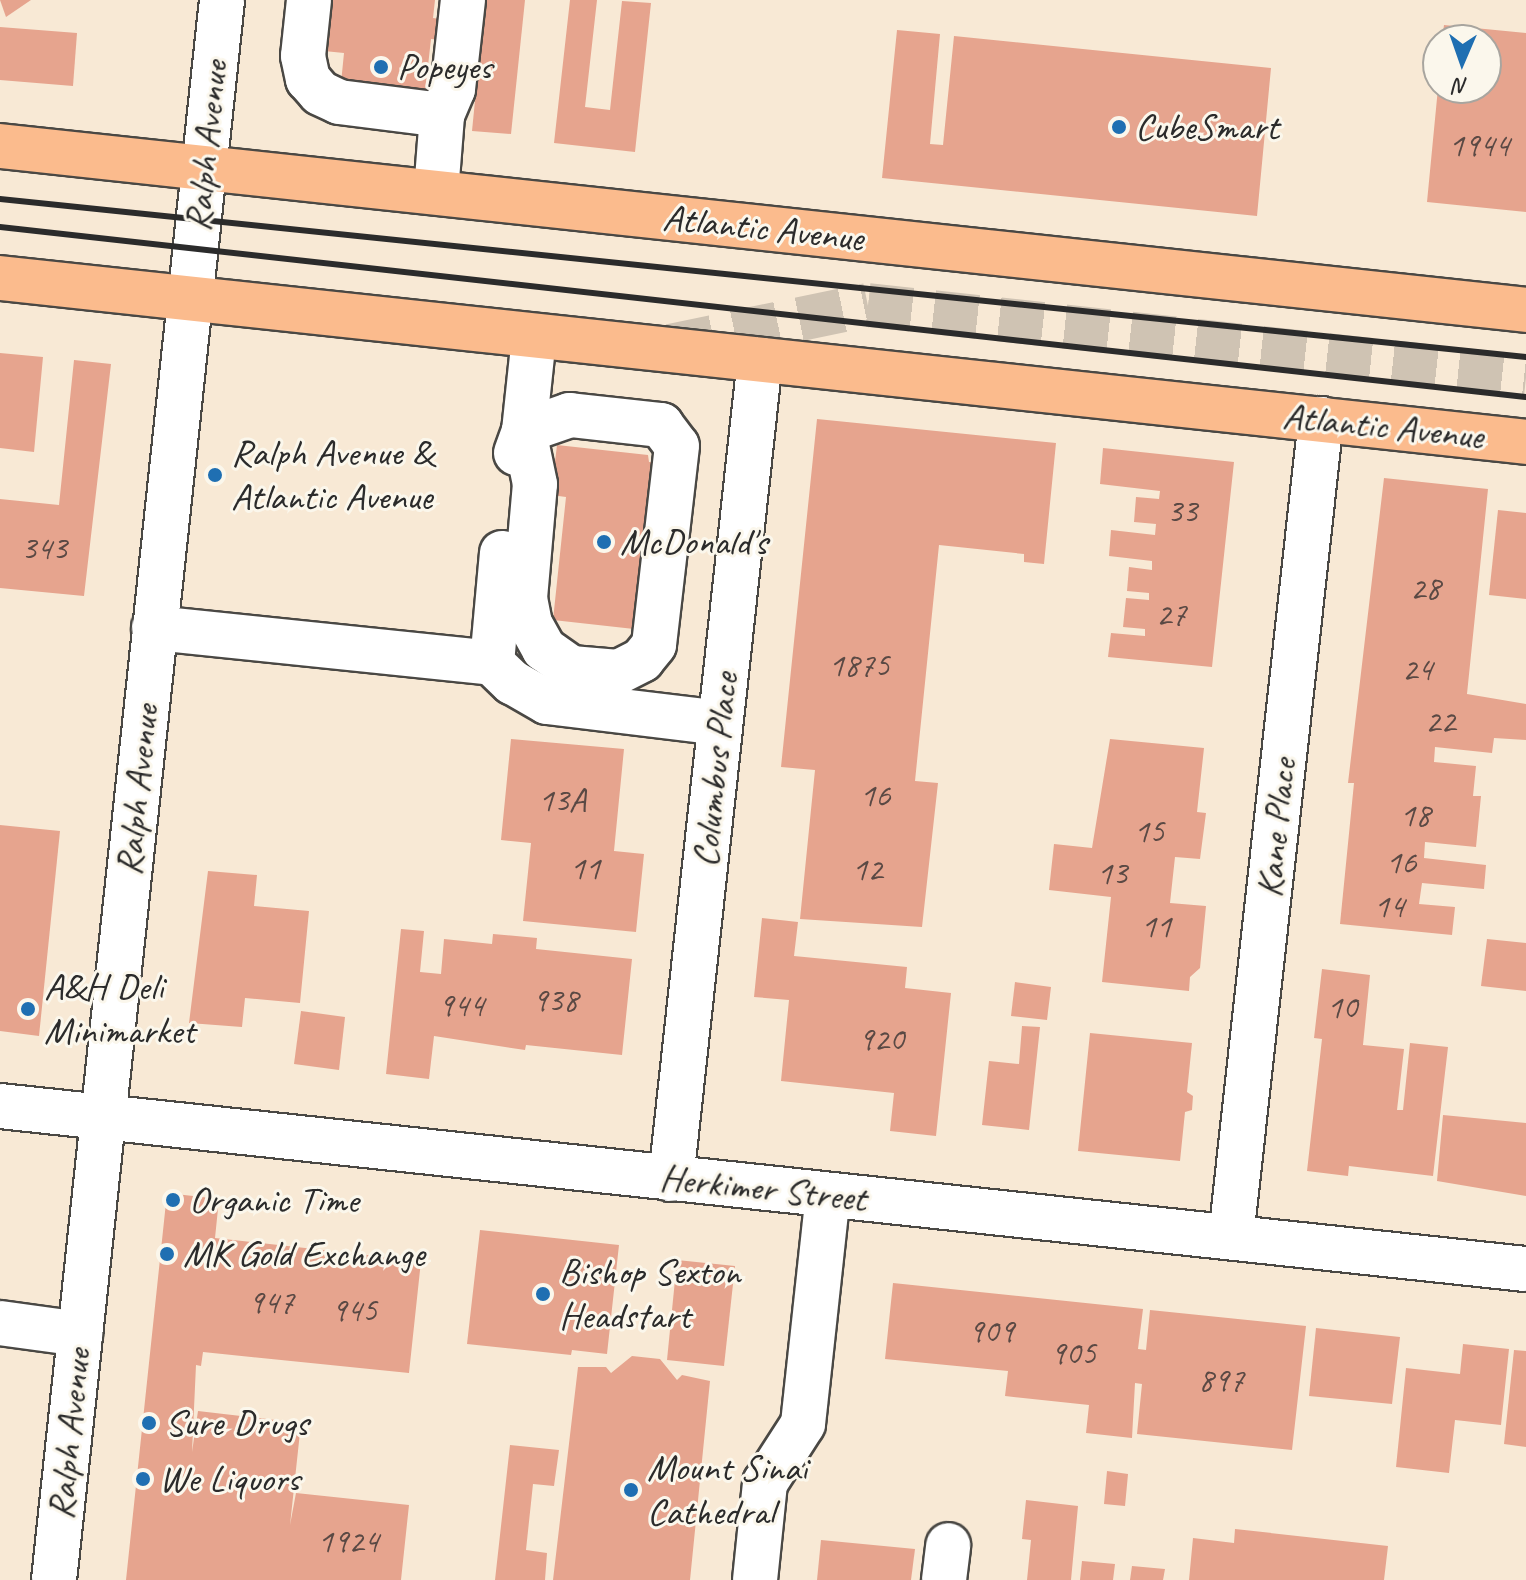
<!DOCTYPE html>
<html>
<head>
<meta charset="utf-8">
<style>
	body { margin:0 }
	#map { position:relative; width:1526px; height:1580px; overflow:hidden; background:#f8e9d5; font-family:Caveat,sans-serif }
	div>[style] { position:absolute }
	.building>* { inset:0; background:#e6a48e }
	.major-tunnel>* { height:44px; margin-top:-22px; transform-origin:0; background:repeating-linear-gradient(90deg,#cfc3b3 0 44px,transparent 0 66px) }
	.roads { filter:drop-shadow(2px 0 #4a4844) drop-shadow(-2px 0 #4a4844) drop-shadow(0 2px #4a4844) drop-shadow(0 -2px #4a4844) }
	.minor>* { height:44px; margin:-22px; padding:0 22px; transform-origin:22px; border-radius:22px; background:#fff }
	.major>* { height:44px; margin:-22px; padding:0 22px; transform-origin:22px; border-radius:22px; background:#fbbb8d }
	.rail>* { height:6px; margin:-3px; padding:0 3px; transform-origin:3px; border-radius:3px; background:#2b2b2b }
	.dots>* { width:22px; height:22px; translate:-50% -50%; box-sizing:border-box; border:4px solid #fbf7ec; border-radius:50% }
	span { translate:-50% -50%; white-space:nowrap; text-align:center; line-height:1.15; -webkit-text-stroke:6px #fbf7ec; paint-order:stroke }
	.number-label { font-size:34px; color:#5a4944 }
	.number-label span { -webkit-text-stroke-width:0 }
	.poi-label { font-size:38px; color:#2b2b2b }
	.left { translate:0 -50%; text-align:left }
	.street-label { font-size:38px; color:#2b2b2b }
	.north { position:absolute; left:1422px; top:24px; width:80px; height:80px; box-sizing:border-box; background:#fbf7ec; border:2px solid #a8a59f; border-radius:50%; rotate:182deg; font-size:22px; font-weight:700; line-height:32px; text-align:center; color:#2b2b2b }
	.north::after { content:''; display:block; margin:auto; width:28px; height:36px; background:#1f6fb2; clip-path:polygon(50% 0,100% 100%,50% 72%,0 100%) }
</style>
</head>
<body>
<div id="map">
	<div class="building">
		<i style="clip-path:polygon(0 0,31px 0,6px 17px)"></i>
		<i style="clip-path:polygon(330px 0,435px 0,433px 18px,446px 20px,443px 40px,431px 39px,425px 93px,341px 83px,344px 53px,324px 51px)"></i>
		<i style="clip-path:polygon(485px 0,525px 0,511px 134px,472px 131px)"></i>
		<i style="clip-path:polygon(570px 0,597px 0,585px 107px,610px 110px,622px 1px,651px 3px,635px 152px,554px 143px)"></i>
		<i style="clip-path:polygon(1444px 25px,1526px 33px,1526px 212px,1427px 202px,1438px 88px,1486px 88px,1486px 40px,1442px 40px)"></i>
		<i style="clip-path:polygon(0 27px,77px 33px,73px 86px,0 80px)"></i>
		<i style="clip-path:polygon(897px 30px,940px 34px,930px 144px,943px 145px,954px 36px,1271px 68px,1257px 216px,882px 178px)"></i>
		<i style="clip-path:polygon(0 353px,43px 357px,34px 452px,0 448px)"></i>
		<i style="clip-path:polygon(74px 360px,111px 364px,84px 596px,0 588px,0 499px,59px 505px)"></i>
		<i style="clip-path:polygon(817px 419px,1056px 443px,1044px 564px,1024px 562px,1024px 554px,939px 545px,915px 781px,938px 783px,922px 927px,800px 919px,815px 770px,781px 767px)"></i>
		<i style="clip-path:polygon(557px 445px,648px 455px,649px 462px,661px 463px,643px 630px,553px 620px,566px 497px,551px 495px)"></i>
		<i style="clip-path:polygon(1103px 448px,1234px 462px,1212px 667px,1108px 657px,1111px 633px,1145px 636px,1145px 629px,1123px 627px,1126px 598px,1149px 600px,1149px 593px,1127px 591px,1129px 567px,1152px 570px,1152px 561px,1109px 556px,1111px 530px,1155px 535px,1156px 524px,1134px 522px,1136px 497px,1159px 499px,1160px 491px,1100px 484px)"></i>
		<i style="clip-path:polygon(1384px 478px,1488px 489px,1467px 694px,1526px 704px,1526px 740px,1494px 738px,1492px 753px,1435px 747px,1434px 762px,1476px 766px,1473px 796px,1481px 796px,1476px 847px,1425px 842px,1424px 858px,1486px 865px,1484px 889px,1422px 883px,1419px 904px,1455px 907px,1452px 935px,1340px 924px,1354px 783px,1348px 783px)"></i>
		<i style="clip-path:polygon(1498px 510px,1526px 513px,1526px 599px,1489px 595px)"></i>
		<i style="clip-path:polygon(511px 739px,624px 749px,614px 851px,644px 854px,636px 932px,523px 921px,531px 843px,501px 840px)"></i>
		<i style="clip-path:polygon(1110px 739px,1204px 748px,1197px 812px,1206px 813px,1200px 859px,1175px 857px,1170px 903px,1206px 906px,1200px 968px,1190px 977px,1189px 991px,1102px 982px,1111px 897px,1049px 890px,1054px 844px,1092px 848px)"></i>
		<i style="clip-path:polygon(0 825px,60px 831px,39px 1036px,0 1031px)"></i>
		<i style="clip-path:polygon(208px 871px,257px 875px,254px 906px,309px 911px,300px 1003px,245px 998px,242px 1027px,189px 1023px)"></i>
		<i style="clip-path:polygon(762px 918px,798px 922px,794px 956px,907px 967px,905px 988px,951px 993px,936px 1136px,890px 1131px,894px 1093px,781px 1081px,789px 1000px,754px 997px)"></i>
		<i style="clip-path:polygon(401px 929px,424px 931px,420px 972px,441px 974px,444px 939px,492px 944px,493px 934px,537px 938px,536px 949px,632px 959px,622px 1055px,526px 1045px,525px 1050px,434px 1036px,429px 1079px,386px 1074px)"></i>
		<i style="clip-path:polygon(1487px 939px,1526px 943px,1526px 991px,1481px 986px)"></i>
		<i style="clip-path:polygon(1322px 969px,1370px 975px,1363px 1045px,1404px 1049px,1397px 1110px,1403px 1110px,1410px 1043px,1448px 1047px,1433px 1176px,1349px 1166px,1348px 1176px,1307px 1171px,1322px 1039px,1314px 1038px)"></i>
		<i style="clip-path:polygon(1015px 982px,1051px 987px,1047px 1020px,1011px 1016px)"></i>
		<i style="clip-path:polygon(301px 1011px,345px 1017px,339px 1070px,294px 1064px)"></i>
		<i style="clip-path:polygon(1022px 1026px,1040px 1027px,1029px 1130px,982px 1125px,989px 1061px,1019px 1064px)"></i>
		<i style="clip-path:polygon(1090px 1033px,1192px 1043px,1187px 1092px,1193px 1096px,1192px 1110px,1185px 1112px,1180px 1161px,1078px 1151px)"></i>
		<i style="clip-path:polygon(1443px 1115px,1526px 1123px,1526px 1196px,1437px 1181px)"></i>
		<i style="clip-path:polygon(167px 1193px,219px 1199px,215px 1238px,421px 1261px,409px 1373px,203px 1352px,201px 1366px,196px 1365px,192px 1452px,198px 1411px,301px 1423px,290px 1525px,296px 1493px,409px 1505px,401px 1580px,126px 1580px)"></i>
		<i style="clip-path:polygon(480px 1230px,619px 1245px,607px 1354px,572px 1350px,571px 1355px,467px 1344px)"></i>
		<i style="clip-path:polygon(677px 1260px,735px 1266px,724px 1366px,667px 1360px)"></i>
		<i style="clip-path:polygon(893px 1283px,1143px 1309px,1138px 1349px,1146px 1350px,1150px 1310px,1306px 1326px,1292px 1450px,1137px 1434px,1142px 1384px,1135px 1383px,1132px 1438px,1086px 1433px,1089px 1405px,1005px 1396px,1008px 1371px,885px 1359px)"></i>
		<i style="clip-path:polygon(1316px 1328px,1400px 1337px,1392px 1404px,1309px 1396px)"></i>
		<i style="clip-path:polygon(1463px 1344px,1509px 1349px,1501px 1425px,1455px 1420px,1449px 1473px,1396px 1467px,1406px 1368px,1460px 1374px)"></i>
		<i style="clip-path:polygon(1514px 1350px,1526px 1351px,1526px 1447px,1504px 1444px)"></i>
		<i style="clip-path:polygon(632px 1356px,660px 1359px,677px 1380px,682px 1375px,710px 1381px,690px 1580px,553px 1580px,578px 1367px,606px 1367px,611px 1373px)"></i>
		<i style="clip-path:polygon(510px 1445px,559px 1450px,554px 1486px,533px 1484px,526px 1550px,547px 1553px,545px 1580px,495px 1580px)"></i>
		<i style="clip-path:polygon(1107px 1471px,1128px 1474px,1125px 1506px,1104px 1504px)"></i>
		<i style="clip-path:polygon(1026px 1500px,1078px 1506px,1071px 1580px,1027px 1580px,1031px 1540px,1022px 1539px)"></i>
		<i style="clip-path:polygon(1235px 1529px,1388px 1546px,1384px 1580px,1189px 1580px,1193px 1538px,1234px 1543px)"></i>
		<i style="clip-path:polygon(821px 1540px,915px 1549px,911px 1580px,817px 1580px)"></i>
		<i style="clip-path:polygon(1082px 1561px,1115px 1564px,1113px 1580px,1080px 1580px)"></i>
		<i style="clip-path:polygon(1132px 1566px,1165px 1569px,1163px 1580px,1130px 1580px)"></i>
	</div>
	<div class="major-tunnel">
		<i style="left:670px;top:346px;width:202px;rotate:-11.7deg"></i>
		<i style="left:868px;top:305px;width:662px;rotate:6.24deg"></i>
	</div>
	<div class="roads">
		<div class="minor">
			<i style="left:309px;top:0;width:56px;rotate:96.1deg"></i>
			<i style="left:303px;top:56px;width:24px;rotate:78deg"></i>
			<i style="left:308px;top:79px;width:18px;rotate:49deg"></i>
			<i style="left:320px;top:93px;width:21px;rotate:25deg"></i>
			<i style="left:339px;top:102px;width:104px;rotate:7.2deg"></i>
			<i style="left:436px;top:192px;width:77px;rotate:-85.5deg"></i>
			<i style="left:442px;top:115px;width:28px;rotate:-67deg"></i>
			<i style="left:453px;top:89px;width:90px;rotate:-83.6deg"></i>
			<i style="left:570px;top:415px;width:92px;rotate:6.3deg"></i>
			<i style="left:661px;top:425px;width:26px;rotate:53deg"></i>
			<i style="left:677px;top:446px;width:200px;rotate:96.6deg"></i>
			<i style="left:654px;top:645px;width:19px;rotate:129deg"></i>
			<i style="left:642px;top:660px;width:27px;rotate:153deg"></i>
			<i style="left:618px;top:672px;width:47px;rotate:-175.1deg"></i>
			<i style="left:571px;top:668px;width:33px;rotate:-145deg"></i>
			<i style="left:544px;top:649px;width:29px;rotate:-119deg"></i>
			<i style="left:530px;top:624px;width:26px;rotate:-101deg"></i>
			<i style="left:525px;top:598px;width:114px;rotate:-85deg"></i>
			<i style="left:535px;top:484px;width:54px;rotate:-101.7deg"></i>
			<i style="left:524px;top:431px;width:49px;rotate:-19.2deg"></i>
			<i style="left:516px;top:453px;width:23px;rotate:-70deg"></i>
			<i style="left:524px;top:431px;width:94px;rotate:-83.9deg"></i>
			<i style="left:502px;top:553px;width:110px;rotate:95.2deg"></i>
			<i style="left:492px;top:663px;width:28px;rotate:44deg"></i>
			<i style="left:512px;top:682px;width:40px;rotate:29.7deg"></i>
			<i style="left:547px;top:702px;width:174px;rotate:6.9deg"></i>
			<i style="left:154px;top:628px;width:340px;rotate:5.9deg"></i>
			<i style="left:0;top:1106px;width:1535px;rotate:6.1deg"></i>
			<i style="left:671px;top:1179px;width:824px;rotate:-83.8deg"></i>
			<i style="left:1231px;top:1237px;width:823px;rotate:-83.72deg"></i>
			<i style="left:0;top:1323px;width:81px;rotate:7.8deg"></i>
			<i style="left:54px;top:1580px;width:1589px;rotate:-83.93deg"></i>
			<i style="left:755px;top:1580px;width:98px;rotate:-84.1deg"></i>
			<i style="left:765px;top:1483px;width:70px;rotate:-57.2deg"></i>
			<i style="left:803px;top:1424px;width:230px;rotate:-83.8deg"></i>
			<i style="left:944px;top:1580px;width:35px;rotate:-83deg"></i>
		</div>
		<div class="major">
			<i style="left:0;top:146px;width:1535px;rotate:6.13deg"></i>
			<i style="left:0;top:278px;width:1535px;rotate:6.13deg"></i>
		</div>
	</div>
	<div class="rail">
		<i style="left:0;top:199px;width:1534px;rotate:5.91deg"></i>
		<i style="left:0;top:227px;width:1535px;rotate:6.36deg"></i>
	</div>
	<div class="dots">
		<i style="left:381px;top:67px;background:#1f6fb2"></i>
		<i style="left:1119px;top:127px;background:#1f6fb2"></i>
		<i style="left:215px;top:475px;background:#1f6fb2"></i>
		<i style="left:604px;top:542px;background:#1f6fb2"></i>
		<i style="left:28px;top:1009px;background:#1f6fb2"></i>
		<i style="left:173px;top:1200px;background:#1f6fb2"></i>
		<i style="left:167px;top:1254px;background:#1f6fb2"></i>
		<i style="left:543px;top:1294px;background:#1f6fb2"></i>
		<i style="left:149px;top:1423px;background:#1f6fb2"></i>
		<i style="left:143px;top:1479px;background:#1f6fb2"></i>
		<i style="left:631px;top:1490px;background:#1f6fb2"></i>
	</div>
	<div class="number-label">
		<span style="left:1479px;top:145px">1944</span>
		<span style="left:1182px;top:511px">33</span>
		<span style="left:44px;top:548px">343</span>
		<span style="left:1425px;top:588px">28</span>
		<span style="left:1171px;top:614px">27</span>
		<span style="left:859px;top:665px">1875</span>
		<span style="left:1417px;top:669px">24</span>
		<span style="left:1440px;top:721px">22</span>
		<span style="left:875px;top:795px">16</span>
		<span style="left:562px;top:800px">13A</span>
		<span style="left:1415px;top:815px">18</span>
		<span style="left:1149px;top:831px">15</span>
		<span style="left:1401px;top:862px">16</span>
		<span style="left:585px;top:868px">11</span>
		<span style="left:867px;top:869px">12</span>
		<span style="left:1112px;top:873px">13</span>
		<span style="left:1389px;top:906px">14</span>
		<span style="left:1156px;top:926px">11</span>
		<span style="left:555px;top:1000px">938</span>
		<span style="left:461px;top:1005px">944</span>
		<span style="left:1342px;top:1007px">10</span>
		<span style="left:881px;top:1039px">920</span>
		<span style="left:271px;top:1302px">947</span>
		<span style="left:354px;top:1310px">945</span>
		<span style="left:991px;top:1331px">909</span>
		<span style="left:1073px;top:1353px">905</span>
		<span style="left:1221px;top:1380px">897</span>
		<span style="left:348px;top:1541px">1924</span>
	</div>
	<div class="poi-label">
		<span class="left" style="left:397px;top:67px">Popeyes</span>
		<span class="left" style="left:1135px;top:127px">CubeSmart</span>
		<span class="left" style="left:231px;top:475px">Ralph Avenue &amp;<br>Atlantic Avenue</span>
		<span class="left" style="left:620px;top:542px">McDonald's</span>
		<span class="left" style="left:44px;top:1009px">A&amp;H Deli<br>Minimarket</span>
		<span class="left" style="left:189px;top:1200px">Organic Time</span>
		<span class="left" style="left:183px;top:1254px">MK Gold Exchange</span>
		<span class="left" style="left:559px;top:1294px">Bishop Sexton<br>Headstart</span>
		<span class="left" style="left:165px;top:1423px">Sure Drugs</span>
		<span class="left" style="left:647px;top:1490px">Mount Sinai<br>Cathedral</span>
		<span class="left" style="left:159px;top:1479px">We Liquors</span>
	</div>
	<div class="street-label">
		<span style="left:206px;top:146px;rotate:-84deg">Ralph Avenue</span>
		<span style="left:763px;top:228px;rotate:6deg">Atlantic Avenue</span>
		<span style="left:1383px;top:426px;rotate:6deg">Atlantic Avenue</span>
		<span style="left:715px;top:770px;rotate:-84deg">Columbus Place</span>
		<span style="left:137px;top:790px;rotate:-84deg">Ralph Avenue</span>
		<span style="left:1276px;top:828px;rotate:-84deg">Kane Place</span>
		<span style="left:763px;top:1188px;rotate:6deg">Herkimer Street</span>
		<span style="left:69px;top:1434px;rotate:-84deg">Ralph Avenue</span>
	</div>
	<div class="north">N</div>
</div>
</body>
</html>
